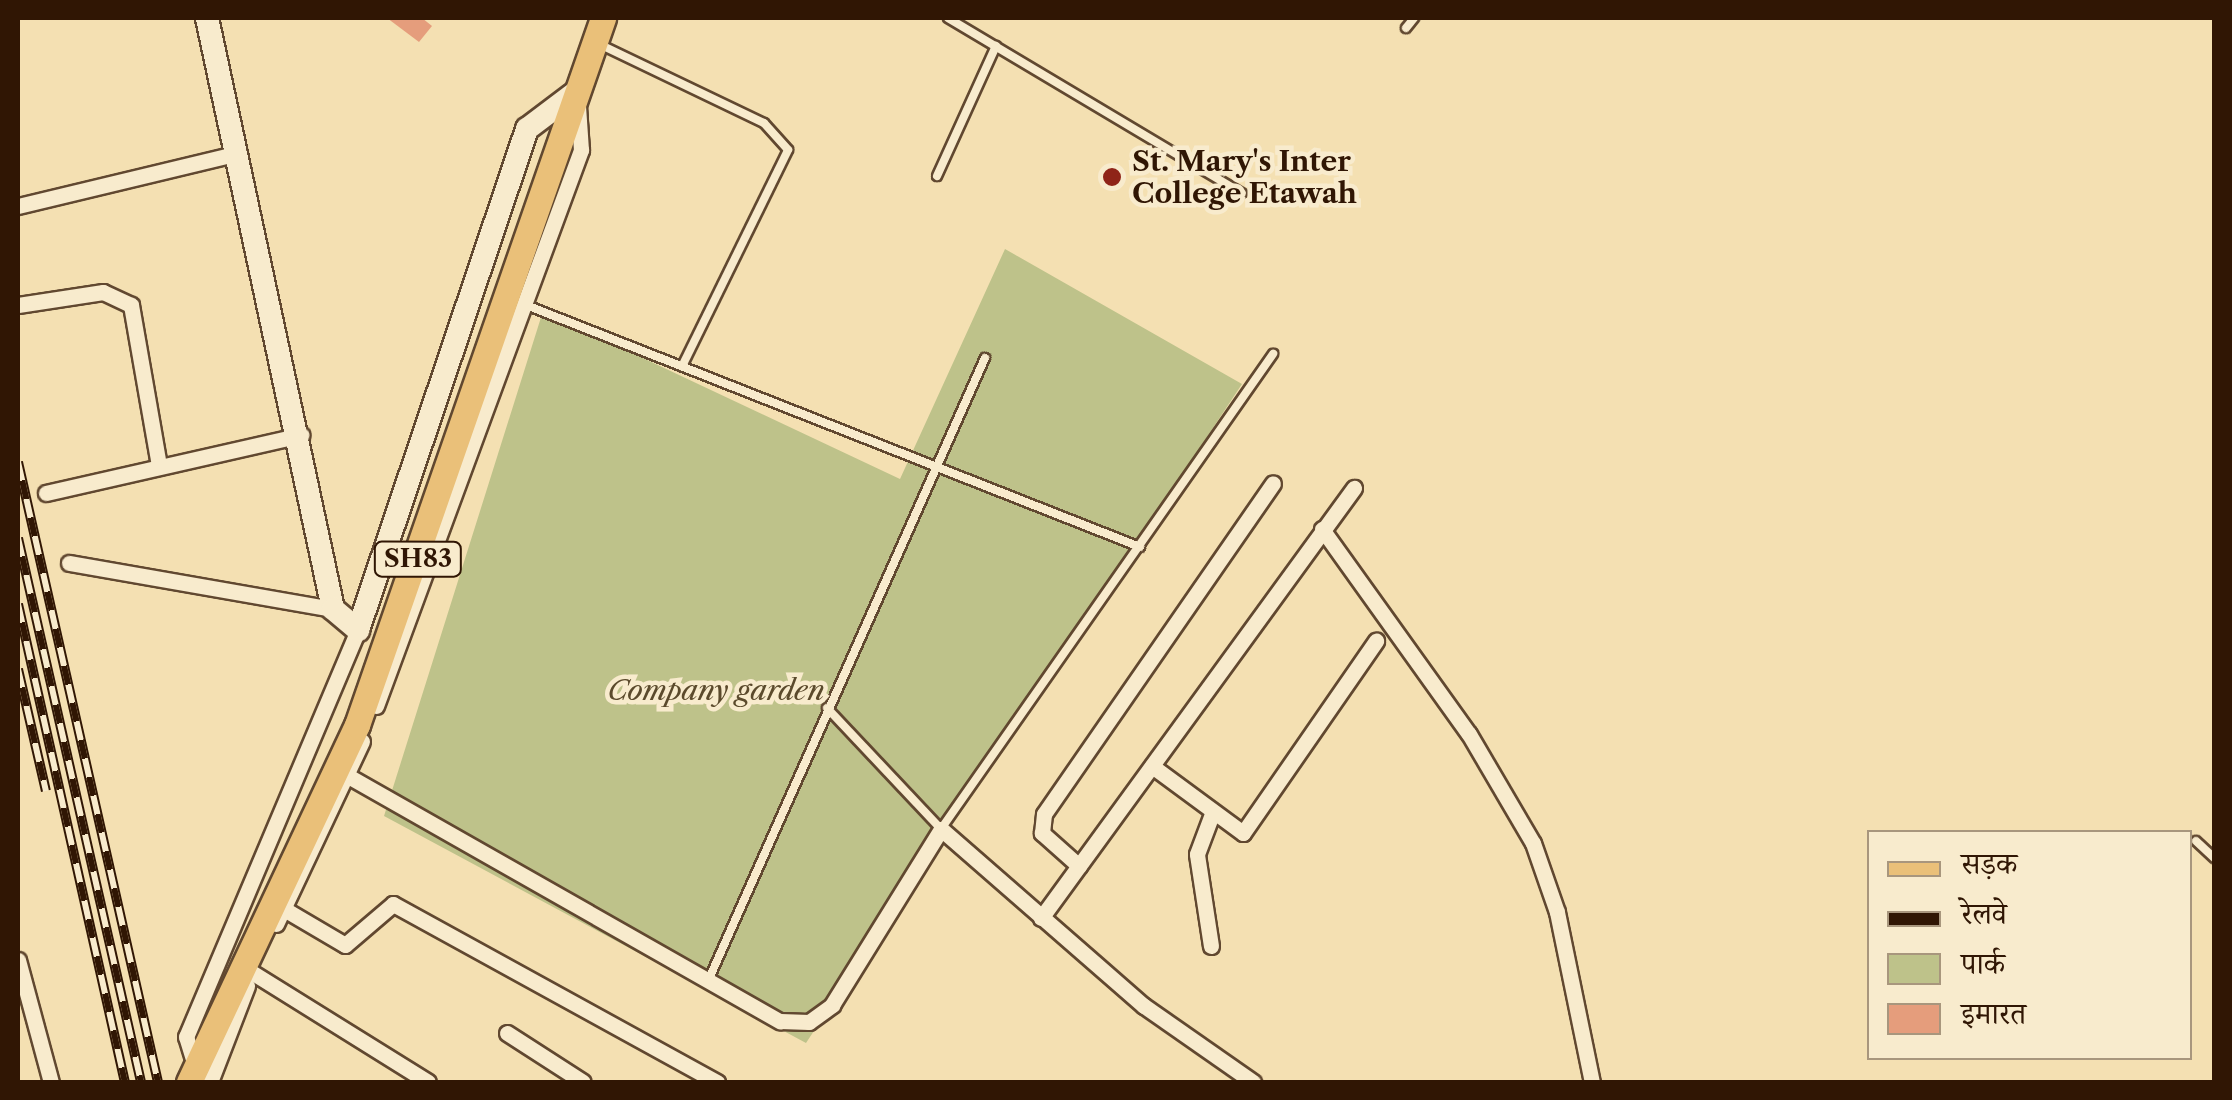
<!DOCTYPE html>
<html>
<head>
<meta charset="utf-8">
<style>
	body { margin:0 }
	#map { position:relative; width:2232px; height:1100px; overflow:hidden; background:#f4e0b2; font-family:"Libre Caslon Text","Noto Serif Devanagari",serif }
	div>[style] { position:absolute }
	.green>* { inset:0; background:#bec28a }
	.building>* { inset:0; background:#e59d7c }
	.roads { filter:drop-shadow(2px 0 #614830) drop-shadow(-2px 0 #614830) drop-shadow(0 2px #614830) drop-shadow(0 -2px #614830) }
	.lane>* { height:8px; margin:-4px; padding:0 4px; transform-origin:4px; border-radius:4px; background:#f8ebcd }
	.street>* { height:15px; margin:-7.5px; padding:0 7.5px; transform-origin:7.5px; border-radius:7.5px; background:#f8ebcd }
	.secondary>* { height:22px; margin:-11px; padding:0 11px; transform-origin:11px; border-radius:11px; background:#f8ebcd }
	.primary>* { height:25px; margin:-12.5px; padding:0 12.5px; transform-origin:12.5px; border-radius:12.5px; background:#eac079 }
	.rail>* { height:10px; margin-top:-5px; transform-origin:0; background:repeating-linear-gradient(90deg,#f8ebcd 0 19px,#301604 0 38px); box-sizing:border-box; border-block:2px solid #301604 }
	.dots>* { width:28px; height:28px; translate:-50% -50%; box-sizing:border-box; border:5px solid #f8ebcd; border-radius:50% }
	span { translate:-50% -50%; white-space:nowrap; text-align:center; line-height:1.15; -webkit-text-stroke:9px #f8ebcd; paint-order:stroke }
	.shield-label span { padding:2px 8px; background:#f8ebcd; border:2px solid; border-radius:8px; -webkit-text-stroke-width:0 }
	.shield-label { font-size:25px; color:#301604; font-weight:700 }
	.poi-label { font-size:28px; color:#301604; font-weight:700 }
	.left { translate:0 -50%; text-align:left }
	.park-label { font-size:28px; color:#5b4a2c; font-style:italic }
	.frame { position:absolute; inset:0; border:20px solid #301604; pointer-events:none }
	.legend { position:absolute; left:1867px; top:830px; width:325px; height:230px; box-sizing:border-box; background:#f8ebcd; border:2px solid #a8967d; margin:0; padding:12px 18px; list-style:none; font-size:30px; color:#301604 }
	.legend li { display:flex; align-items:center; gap:20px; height:50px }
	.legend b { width:50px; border:2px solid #a8967d }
</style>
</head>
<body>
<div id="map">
	<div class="green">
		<i style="clip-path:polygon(1005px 249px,1242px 384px,806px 1043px,384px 816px,543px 311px,900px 479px)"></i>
	</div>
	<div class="building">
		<i style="clip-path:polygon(387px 18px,422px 18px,432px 26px,419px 42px)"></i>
	</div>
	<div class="roads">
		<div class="lane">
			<i style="left:948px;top:18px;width:342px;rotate:30.8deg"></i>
			<i style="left:1406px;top:28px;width:13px;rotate:-51deg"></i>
			<i style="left:599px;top:44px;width:183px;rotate:25.6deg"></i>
			<i style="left:764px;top:123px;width:36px;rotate:48deg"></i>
			<i style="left:788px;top:150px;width:241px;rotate:116.1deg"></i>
			<i style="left:937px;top:176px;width:143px;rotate:-65.6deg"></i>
			<i style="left:526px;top:305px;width:660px;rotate:21.51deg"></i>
			<i style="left:827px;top:708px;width:166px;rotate:46.7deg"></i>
			<i style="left:941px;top:829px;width:580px;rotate:-55.05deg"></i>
			<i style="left:2196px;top:841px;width:25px;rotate:43deg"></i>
			<i style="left:708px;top:981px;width:682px;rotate:-66.03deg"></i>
		</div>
		<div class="street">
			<i style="left:18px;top:206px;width:227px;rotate:-13.5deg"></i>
			<i style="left:18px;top:305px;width:86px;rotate:-8.7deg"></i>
			<i style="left:103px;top:292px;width:31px;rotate:25deg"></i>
			<i style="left:131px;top:305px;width:162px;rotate:80.1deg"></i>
			<i style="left:46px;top:493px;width:262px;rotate:-12.8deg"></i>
			<i style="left:1322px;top:529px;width:252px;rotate:54.4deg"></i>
			<i style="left:1469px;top:734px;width:126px;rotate:59.6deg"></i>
			<i style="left:1533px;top:843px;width:73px;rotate:70.8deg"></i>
			<i style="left:1557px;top:912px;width:174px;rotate:78.4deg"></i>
			<i style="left:69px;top:563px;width:268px;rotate:9.9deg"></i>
			<i style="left:376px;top:706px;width:593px;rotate:-69.76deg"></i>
			<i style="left:581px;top:150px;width:44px;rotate:-93.9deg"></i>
			<i style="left:1152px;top:766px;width:113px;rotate:36.4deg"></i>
			<i style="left:1243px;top:833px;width:234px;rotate:-55.3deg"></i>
			<i style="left:348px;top:776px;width:497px;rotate:29.6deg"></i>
			<i style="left:780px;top:1021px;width:29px;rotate:2deg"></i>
			<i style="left:809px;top:1022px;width:29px;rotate:-36deg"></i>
			<i style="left:832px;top:1005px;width:207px;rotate:-58.2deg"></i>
			<i style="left:941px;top:829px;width:269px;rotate:41.1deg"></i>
			<i style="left:1144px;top:1006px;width:133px;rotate:34.9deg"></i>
			<i style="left:1079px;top:866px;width:50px;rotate:-138.3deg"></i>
			<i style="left:1042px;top:833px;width:19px;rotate:-84deg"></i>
			<i style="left:1044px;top:814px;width:402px;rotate:-55.3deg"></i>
			<i style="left:284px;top:909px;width:71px;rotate:30.5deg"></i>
			<i style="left:345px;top:945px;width:63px;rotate:-40.5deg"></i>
			<i style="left:393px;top:904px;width:370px;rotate:28.8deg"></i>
			<i style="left:1041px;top:918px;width:532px;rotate:-53.95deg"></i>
			<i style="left:276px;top:924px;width:202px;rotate:-64.8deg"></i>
			<i style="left:1211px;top:946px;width:93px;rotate:-98.7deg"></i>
			<i style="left:1197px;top:854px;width:43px;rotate:-69.4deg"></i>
			<i style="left:18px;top:960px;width:126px;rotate:74.9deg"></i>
			<i style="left:253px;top:973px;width:206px;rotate:31.9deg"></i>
			<i style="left:507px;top:1033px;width:90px;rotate:32.8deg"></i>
			<i style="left:196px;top:1069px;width:34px;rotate:-107deg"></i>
			<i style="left:186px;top:1037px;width:442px;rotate:-67.1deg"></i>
			<i style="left:210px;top:1082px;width:103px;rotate:-68.9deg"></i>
		</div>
		<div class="secondary">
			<i style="left:207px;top:18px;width:604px;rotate:77.96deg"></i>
			<i style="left:333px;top:609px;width:33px;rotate:40deg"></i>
			<i style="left:358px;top:630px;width:529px;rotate:-71.36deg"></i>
			<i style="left:527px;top:129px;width:61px;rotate:-37.1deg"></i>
		</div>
		<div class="primary">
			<i style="left:189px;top:1082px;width:395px;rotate:-64.8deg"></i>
			<i style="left:357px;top:725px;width:749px;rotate:-70.81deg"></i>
		</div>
	</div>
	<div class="rail">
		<i style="left:18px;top:462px;width:636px;rotate:77.28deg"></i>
		<i style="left:18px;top:538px;width:558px;rotate:77.26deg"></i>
		<i style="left:18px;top:604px;width:490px;rotate:77.4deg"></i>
		<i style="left:18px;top:669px;width:125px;rotate:77.1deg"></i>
	</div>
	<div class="dots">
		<i style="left:1112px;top:177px;background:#8f2418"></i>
	</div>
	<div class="shield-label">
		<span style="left:418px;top:559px">SH83</span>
	</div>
	<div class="poi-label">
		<span class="left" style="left:1132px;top:177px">St. Mary's Inter<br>College Etawah</span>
	</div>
	<div class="park-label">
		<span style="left:716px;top:690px">Company garden</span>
	</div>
	<div class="frame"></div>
	<ul class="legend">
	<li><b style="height:12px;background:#eac079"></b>सड़क</li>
	<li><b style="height:12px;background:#301604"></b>रेलवे</li>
	<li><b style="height:28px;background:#bec28a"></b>पार्क</li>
	<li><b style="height:28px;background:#e59d7c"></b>इमारत</li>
	</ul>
</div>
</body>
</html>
